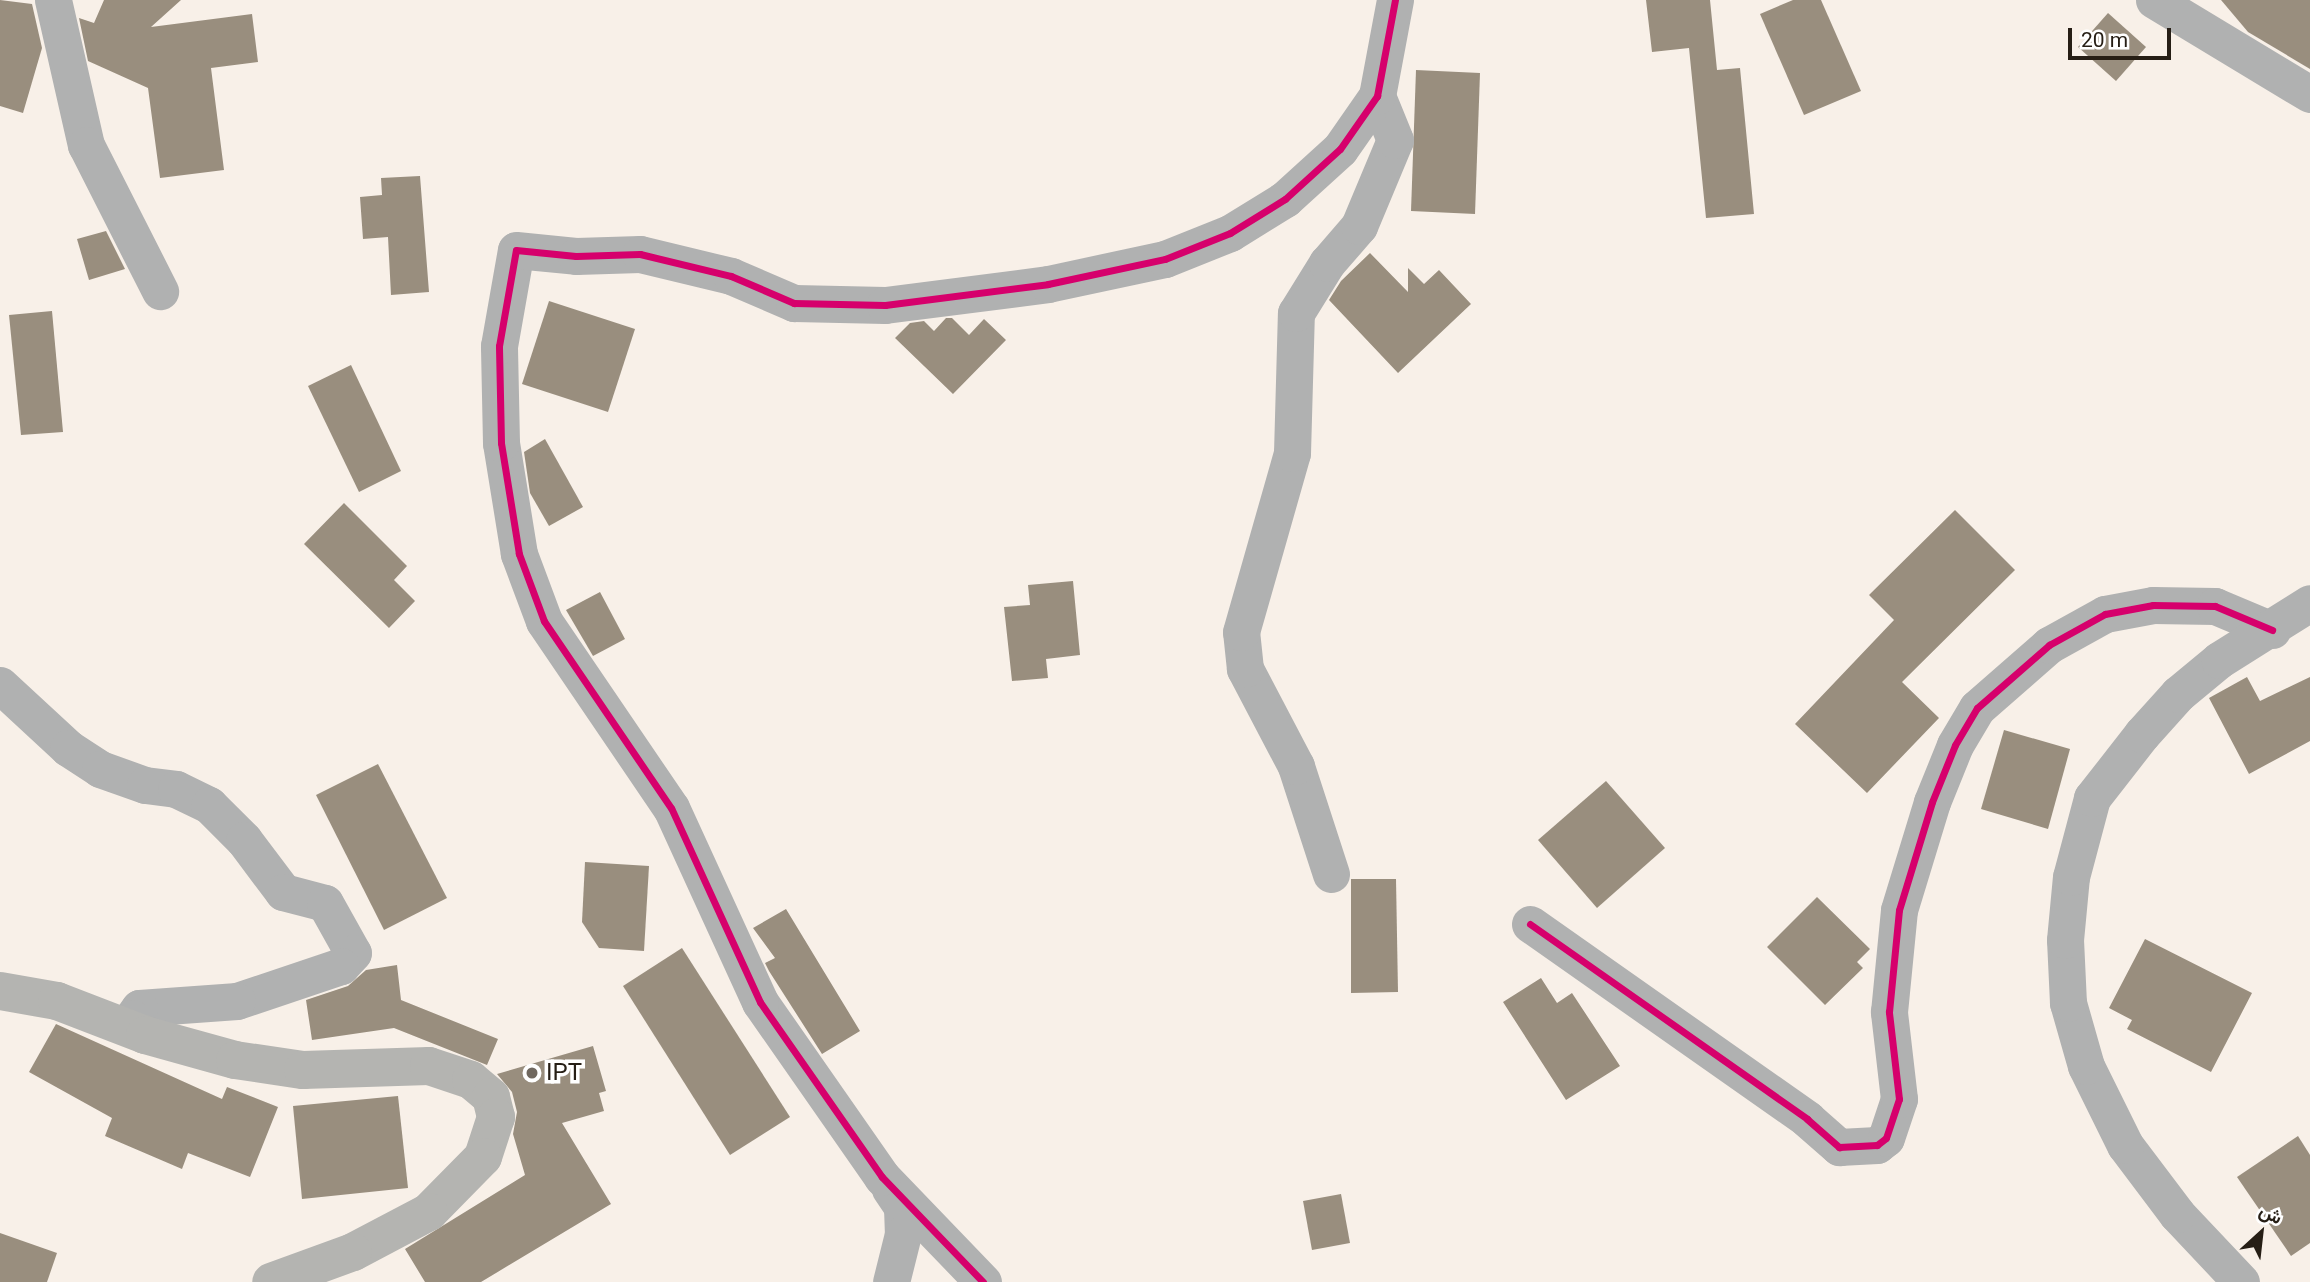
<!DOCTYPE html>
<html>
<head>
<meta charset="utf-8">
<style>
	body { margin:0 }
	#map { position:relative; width:2310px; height:1282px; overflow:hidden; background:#f8f0e8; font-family:Roboto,Vazirmatn,sans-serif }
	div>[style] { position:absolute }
	.building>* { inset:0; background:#998e7e }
	.minor>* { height:37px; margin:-18.5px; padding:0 18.5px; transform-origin:18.5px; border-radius:18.5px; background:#b0b1b1 }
	.major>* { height:38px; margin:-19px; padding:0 19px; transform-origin:19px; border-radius:19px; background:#b4b4b1 }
	.cycleway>* { height:7px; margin:-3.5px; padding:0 3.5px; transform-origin:3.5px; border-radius:3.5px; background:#d6006c }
	.dots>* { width:19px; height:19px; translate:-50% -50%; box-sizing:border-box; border:4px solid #fff; border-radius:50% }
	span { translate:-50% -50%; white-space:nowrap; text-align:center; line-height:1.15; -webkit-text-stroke:7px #fff; paint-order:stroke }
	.poi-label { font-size:24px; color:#261e15 }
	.left { translate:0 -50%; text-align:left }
	.north { position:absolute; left:2226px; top:1198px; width:70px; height:70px; -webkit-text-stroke:5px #fff; paint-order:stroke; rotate:27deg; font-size:19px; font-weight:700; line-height:28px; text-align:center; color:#261e15 }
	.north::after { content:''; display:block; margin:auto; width:24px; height:32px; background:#261e15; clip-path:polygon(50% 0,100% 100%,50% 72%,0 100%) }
	.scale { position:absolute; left:2068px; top:28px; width:103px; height:32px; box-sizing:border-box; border:4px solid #261e15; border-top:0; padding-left:9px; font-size:21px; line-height:24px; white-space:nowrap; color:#261e15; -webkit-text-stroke:5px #fff; paint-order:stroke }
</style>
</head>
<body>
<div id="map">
	<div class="building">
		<i style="clip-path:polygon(0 0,32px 4px,42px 48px,23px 113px,0 106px)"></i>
		<i style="clip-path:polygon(104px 0,181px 0,151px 27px,252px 14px,258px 62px,211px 68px,224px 170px,160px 178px,148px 88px,88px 61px,79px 18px,94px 23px)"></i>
		<i style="clip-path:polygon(1646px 0,1710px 0,1717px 70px,1740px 68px,1754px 214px,1706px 218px,1689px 48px,1652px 52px)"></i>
		<i style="clip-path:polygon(1793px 0,1821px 0,1861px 91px,1804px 115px,1760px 14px)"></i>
		<i style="clip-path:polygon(2221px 0,2310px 0,2310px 69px,2248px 32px)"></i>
		<i style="clip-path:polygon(2108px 13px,2146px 47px,2116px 81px,2078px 47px)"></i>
		<i style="clip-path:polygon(1416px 70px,1480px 73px,1475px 214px,1411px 211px)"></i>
		<i style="clip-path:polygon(420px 176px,429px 292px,391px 295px,388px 237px,363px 239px,360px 197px,382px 195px,381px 178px)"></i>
		<i style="clip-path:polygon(106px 231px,125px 269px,89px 280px,77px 239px)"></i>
		<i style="clip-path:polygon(1370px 253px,1408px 292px,1408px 268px,1424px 284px,1439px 270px,1471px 304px,1398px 373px,1329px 300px,1341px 281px)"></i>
		<i style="clip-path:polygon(549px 301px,635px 329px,608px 412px,522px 384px)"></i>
		<i style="clip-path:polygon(52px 311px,63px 432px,21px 435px,9px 315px)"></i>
		<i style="clip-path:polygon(946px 318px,952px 318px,969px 335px,984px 319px,1006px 340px,953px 394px,895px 338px,910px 323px,924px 321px,934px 331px)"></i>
		<i style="clip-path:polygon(351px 365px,401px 471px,359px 492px,308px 386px)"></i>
		<i style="clip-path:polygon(545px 439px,583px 507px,549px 526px,530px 493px,524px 452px)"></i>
		<i style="clip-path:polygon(344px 503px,407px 566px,394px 580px,415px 601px,389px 628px,304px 544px)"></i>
		<i style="clip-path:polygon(1955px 510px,2015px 570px,1902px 682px,1939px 718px,1867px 793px,1795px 724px,1894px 620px,1869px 595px)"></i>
		<i style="clip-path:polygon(1073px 581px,1080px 655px,1046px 659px,1048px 678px,1012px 681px,1004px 607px,1030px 605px,1028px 585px)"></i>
		<i style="clip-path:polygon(600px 592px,625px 639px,593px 656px,566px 610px)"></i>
		<i style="clip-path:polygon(2247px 677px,2260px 701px,2310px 677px,2310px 741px,2249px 774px,2209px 698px)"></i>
		<i style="clip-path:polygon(2004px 730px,2070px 749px,2048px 829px,1981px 809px)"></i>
		<i style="clip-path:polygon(378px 764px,447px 898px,384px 930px,316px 795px)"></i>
		<i style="clip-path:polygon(1606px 781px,1665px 848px,1597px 908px,1538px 840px)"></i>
		<i style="clip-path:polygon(585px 862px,649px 866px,644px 951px,599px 948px,582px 922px)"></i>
		<i style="clip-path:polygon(1351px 879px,1396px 879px,1398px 992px,1351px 993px)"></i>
		<i style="clip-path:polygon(1817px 897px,1870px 949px,1857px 962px,1863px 968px,1825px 1005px,1767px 947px)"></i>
		<i style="clip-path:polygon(786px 909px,860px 1031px,822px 1054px,769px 971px,765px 963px,775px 958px,753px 928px)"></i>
		<i style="clip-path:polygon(2145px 939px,2252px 993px,2211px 1072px,2127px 1029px,2132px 1020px,2109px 1008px)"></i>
		<i style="clip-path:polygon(682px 948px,790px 1117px,730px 1155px,623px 986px)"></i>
		<i style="clip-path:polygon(397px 965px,401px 1000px,498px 1039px,487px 1065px,394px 1028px,312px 1040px,306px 1000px,348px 986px,366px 970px)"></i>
		<i style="clip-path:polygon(1541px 978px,1557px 1003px,1572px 993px,1620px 1066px,1566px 1100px,1503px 1002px)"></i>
		<i style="clip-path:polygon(56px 1024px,222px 1099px,227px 1087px,278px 1107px,250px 1177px,188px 1153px,182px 1169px,105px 1136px,112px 1118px,29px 1072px)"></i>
		<i style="clip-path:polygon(593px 1046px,606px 1091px,599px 1093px,604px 1111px,562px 1123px,611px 1204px,481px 1282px,425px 1282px,405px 1249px,525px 1175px,513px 1134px,517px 1112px,512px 1092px,497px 1074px)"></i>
		<i style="clip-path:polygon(398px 1096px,408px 1188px,302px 1199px,293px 1106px)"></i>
		<i style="clip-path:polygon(2298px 1136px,2310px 1155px,2310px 1243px,2291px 1256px,2237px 1177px)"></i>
		<i style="clip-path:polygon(1341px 1194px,1350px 1243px,1312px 1250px,1303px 1201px)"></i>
		<i style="clip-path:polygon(0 1233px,57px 1253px,47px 1282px,0 1282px)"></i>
	</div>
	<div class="minor">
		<i style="left:53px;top:0;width:149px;rotate:77.2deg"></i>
		<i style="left:86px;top:145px;width:164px;rotate:63.1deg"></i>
		<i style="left:2154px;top:0;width:182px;rotate:31.1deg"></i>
		<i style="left:0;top:685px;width:93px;rotate:42.8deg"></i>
		<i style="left:68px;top:748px;width:38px;rotate:33deg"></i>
		<i style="left:100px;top:769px;width:48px;rotate:19.6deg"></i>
		<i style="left:145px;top:785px;width:31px;rotate:7deg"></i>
		<i style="left:176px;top:789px;width:37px;rotate:26deg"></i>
		<i style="left:209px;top:805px;width:49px;rotate:45deg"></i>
		<i style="left:244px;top:840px;width:65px;rotate:53.1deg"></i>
		<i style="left:283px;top:892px;width:43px;rotate:14.7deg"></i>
		<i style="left:325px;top:903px;width:57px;rotate:60.8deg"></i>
		<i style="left:353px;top:953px;width:18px;rotate:133deg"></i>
		<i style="left:341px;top:966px;width:110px;rotate:161.4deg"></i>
		<i style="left:237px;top:1001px;width:98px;rotate:175.9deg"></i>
		<i style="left:139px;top:1008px;width:12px;rotate:125deg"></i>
		<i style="left:132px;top:1018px;width:21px;rotate:53deg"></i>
		<i style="left:1331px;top:874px;width:114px;rotate:-108deg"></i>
		<i style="left:1296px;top:766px;width:110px;rotate:-117.7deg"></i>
		<i style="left:1245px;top:669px;width:37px;rotate:-96deg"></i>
		<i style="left:1241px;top:632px;width:186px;rotate:-74.1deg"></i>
		<i style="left:1292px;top:453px;width:140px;rotate:-88.4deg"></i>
		<i style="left:1296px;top:313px;width:59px;rotate:-58.2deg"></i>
		<i style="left:1327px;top:263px;width:49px;rotate:-49.1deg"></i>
		<i style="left:1359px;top:226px;width:93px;rotate:-67.3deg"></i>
		<i style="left:1395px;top:140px;width:48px;rotate:-112.2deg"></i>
		<i style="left:1530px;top:924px;width:339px;rotate:35.1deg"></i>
		<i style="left:1807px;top:1119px;width:43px;rotate:41.2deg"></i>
		<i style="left:1839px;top:1147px;width:38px;rotate:-3deg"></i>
		<i style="left:1877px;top:1145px;width:11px;rotate:-38deg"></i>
		<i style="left:1886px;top:1138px;width:41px;rotate:-71.6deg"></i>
		<i style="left:1899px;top:1099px;width:88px;rotate:-96.6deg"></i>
		<i style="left:1889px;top:1012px;width:102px;rotate:-84.4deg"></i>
		<i style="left:1899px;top:910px;width:113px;rotate:-73deg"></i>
		<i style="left:1932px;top:802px;width:61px;rotate:-68deg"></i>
		<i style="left:1955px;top:745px;width:43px;rotate:-59.3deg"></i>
		<i style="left:1977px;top:708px;width:96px;rotate:-41.2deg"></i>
		<i style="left:2049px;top:645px;width:64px;rotate:-29deg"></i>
		<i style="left:2105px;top:614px;width:49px;rotate:-10.6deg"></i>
		<i style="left:2153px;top:605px;width:62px;rotate:0.9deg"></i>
		<i style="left:2215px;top:606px;width:62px;rotate:22.8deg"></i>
		<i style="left:890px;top:1189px;width:22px;rotate:56deg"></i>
		<i style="left:902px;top:1207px;width:27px;rotate:88deg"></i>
		<i style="left:903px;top:1234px;width:49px;rotate:104deg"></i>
		<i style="left:983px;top:1282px;width:146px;rotate:-133.9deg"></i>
		<i style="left:882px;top:1177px;width:213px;rotate:-124.9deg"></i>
		<i style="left:760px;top:1002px;width:213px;rotate:-114.6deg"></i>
		<i style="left:671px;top:808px;width:226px;rotate:-124.2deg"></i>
		<i style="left:544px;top:621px;width:72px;rotate:-110.5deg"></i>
		<i style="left:519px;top:554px;width:112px;rotate:-99.2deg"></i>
		<i style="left:501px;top:443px;width:97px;rotate:-91.2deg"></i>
		<i style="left:499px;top:346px;width:97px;rotate:-80deg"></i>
		<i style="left:516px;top:250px;width:60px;rotate:5.7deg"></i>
		<i style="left:576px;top:256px;width:64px;rotate:-1.8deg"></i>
		<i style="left:640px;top:254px;width:94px;rotate:13.6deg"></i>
		<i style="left:731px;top:276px;width:69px;rotate:23.2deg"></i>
		<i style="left:794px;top:303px;width:91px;rotate:1.3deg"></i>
		<i style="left:885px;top:305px;width:164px;rotate:-7.3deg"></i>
		<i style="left:1048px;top:284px;width:120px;rotate:-12.1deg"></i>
		<i style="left:1165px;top:259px;width:70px;rotate:-21.8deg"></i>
		<i style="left:1230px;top:233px;width:65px;rotate:-31.7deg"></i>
		<i style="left:1285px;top:199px;width:74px;rotate:-42.3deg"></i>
		<i style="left:1340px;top:149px;width:65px;rotate:-55.1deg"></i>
		<i style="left:1377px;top:96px;width:98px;rotate:-79.4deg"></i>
		<i style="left:2241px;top:1282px;width:93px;rotate:-133.3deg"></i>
		<i style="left:2177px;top:1214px;width:86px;rotate:-127deg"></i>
		<i style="left:2125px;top:1145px;width:88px;rotate:-116.3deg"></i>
		<i style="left:2086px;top:1066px;width:66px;rotate:-105.9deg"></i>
		<i style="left:2068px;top:1003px;width:63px;rotate:-92.7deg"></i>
		<i style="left:2065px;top:940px;width:63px;rotate:-84.6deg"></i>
		<i style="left:2071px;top:877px;width:82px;rotate:-75.1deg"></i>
		<i style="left:2092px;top:798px;width:81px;rotate:-52deg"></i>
		<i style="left:2142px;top:734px;width:54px;rotate:-48deg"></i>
		<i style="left:2178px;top:694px;width:53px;rotate:-39.7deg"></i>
		<i style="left:2219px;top:660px;width:107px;rotate:-32.1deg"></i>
	</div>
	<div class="major">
		<i style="left:0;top:991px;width:58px;rotate:10deg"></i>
		<i style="left:57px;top:1001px;width:94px;rotate:21.1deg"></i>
		<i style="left:145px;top:1035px;width:93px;rotate:15.5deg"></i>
		<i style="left:235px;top:1060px;width:69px;rotate:8.4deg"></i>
		<i style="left:303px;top:1070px;width:126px;rotate:-1.8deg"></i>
		<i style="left:429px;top:1066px;width:44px;rotate:18.4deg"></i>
		<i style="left:471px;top:1080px;width:26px;rotate:40deg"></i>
		<i style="left:491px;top:1097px;width:21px;rotate:76deg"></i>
		<i style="left:496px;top:1117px;width:42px;rotate:108deg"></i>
		<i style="left:483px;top:1157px;width:77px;rotate:134.5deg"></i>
		<i style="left:429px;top:1212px;width:86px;rotate:152.2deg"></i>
		<i style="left:353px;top:1252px;width:87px;rotate:159.9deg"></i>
	</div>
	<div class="cycleway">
		<i style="left:1530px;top:924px;width:339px;rotate:35.1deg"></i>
		<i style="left:1807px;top:1119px;width:43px;rotate:41.2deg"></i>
		<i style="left:1839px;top:1147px;width:38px;rotate:-3deg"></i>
		<i style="left:1877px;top:1145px;width:11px;rotate:-38deg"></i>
		<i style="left:1886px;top:1138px;width:41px;rotate:-71.6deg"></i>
		<i style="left:1899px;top:1099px;width:88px;rotate:-96.6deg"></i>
		<i style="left:1889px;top:1012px;width:102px;rotate:-84.4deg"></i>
		<i style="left:1899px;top:910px;width:113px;rotate:-73deg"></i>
		<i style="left:1932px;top:802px;width:61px;rotate:-68deg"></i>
		<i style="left:1955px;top:745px;width:43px;rotate:-59.3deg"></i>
		<i style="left:1977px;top:708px;width:96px;rotate:-41.2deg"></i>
		<i style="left:2049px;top:645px;width:64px;rotate:-29deg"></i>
		<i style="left:2105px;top:614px;width:49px;rotate:-10.6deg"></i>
		<i style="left:2153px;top:605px;width:62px;rotate:0.9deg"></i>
		<i style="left:2215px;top:606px;width:62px;rotate:22.8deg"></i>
		<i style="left:983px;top:1282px;width:146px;rotate:-133.9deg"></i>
		<i style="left:882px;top:1177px;width:213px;rotate:-124.9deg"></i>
		<i style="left:760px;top:1002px;width:213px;rotate:-114.6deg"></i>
		<i style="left:671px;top:808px;width:226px;rotate:-124.2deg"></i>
		<i style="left:544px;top:621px;width:72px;rotate:-110.5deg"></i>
		<i style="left:519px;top:554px;width:112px;rotate:-99.2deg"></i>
		<i style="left:501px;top:443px;width:97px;rotate:-91.2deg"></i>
		<i style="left:499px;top:346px;width:97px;rotate:-80deg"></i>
		<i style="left:516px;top:250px;width:60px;rotate:5.7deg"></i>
		<i style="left:576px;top:256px;width:64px;rotate:-1.8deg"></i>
		<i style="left:640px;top:254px;width:94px;rotate:13.6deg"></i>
		<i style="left:731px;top:276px;width:69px;rotate:23.2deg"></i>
		<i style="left:794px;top:303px;width:91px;rotate:1.3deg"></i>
		<i style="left:885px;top:305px;width:164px;rotate:-7.3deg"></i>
		<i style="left:1048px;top:284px;width:120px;rotate:-12.1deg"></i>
		<i style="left:1165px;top:259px;width:70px;rotate:-21.8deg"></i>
		<i style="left:1230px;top:233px;width:65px;rotate:-31.7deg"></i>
		<i style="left:1285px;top:199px;width:74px;rotate:-42.3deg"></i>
		<i style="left:1340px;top:149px;width:65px;rotate:-55.1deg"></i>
		<i style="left:1377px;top:96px;width:98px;rotate:-79.4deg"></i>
	</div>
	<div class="dots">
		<i style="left:532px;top:1073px;background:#70685f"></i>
	</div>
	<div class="poi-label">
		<span class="left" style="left:546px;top:1073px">IPT</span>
	</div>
	<div class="north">ش</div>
	<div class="scale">20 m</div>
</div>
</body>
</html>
